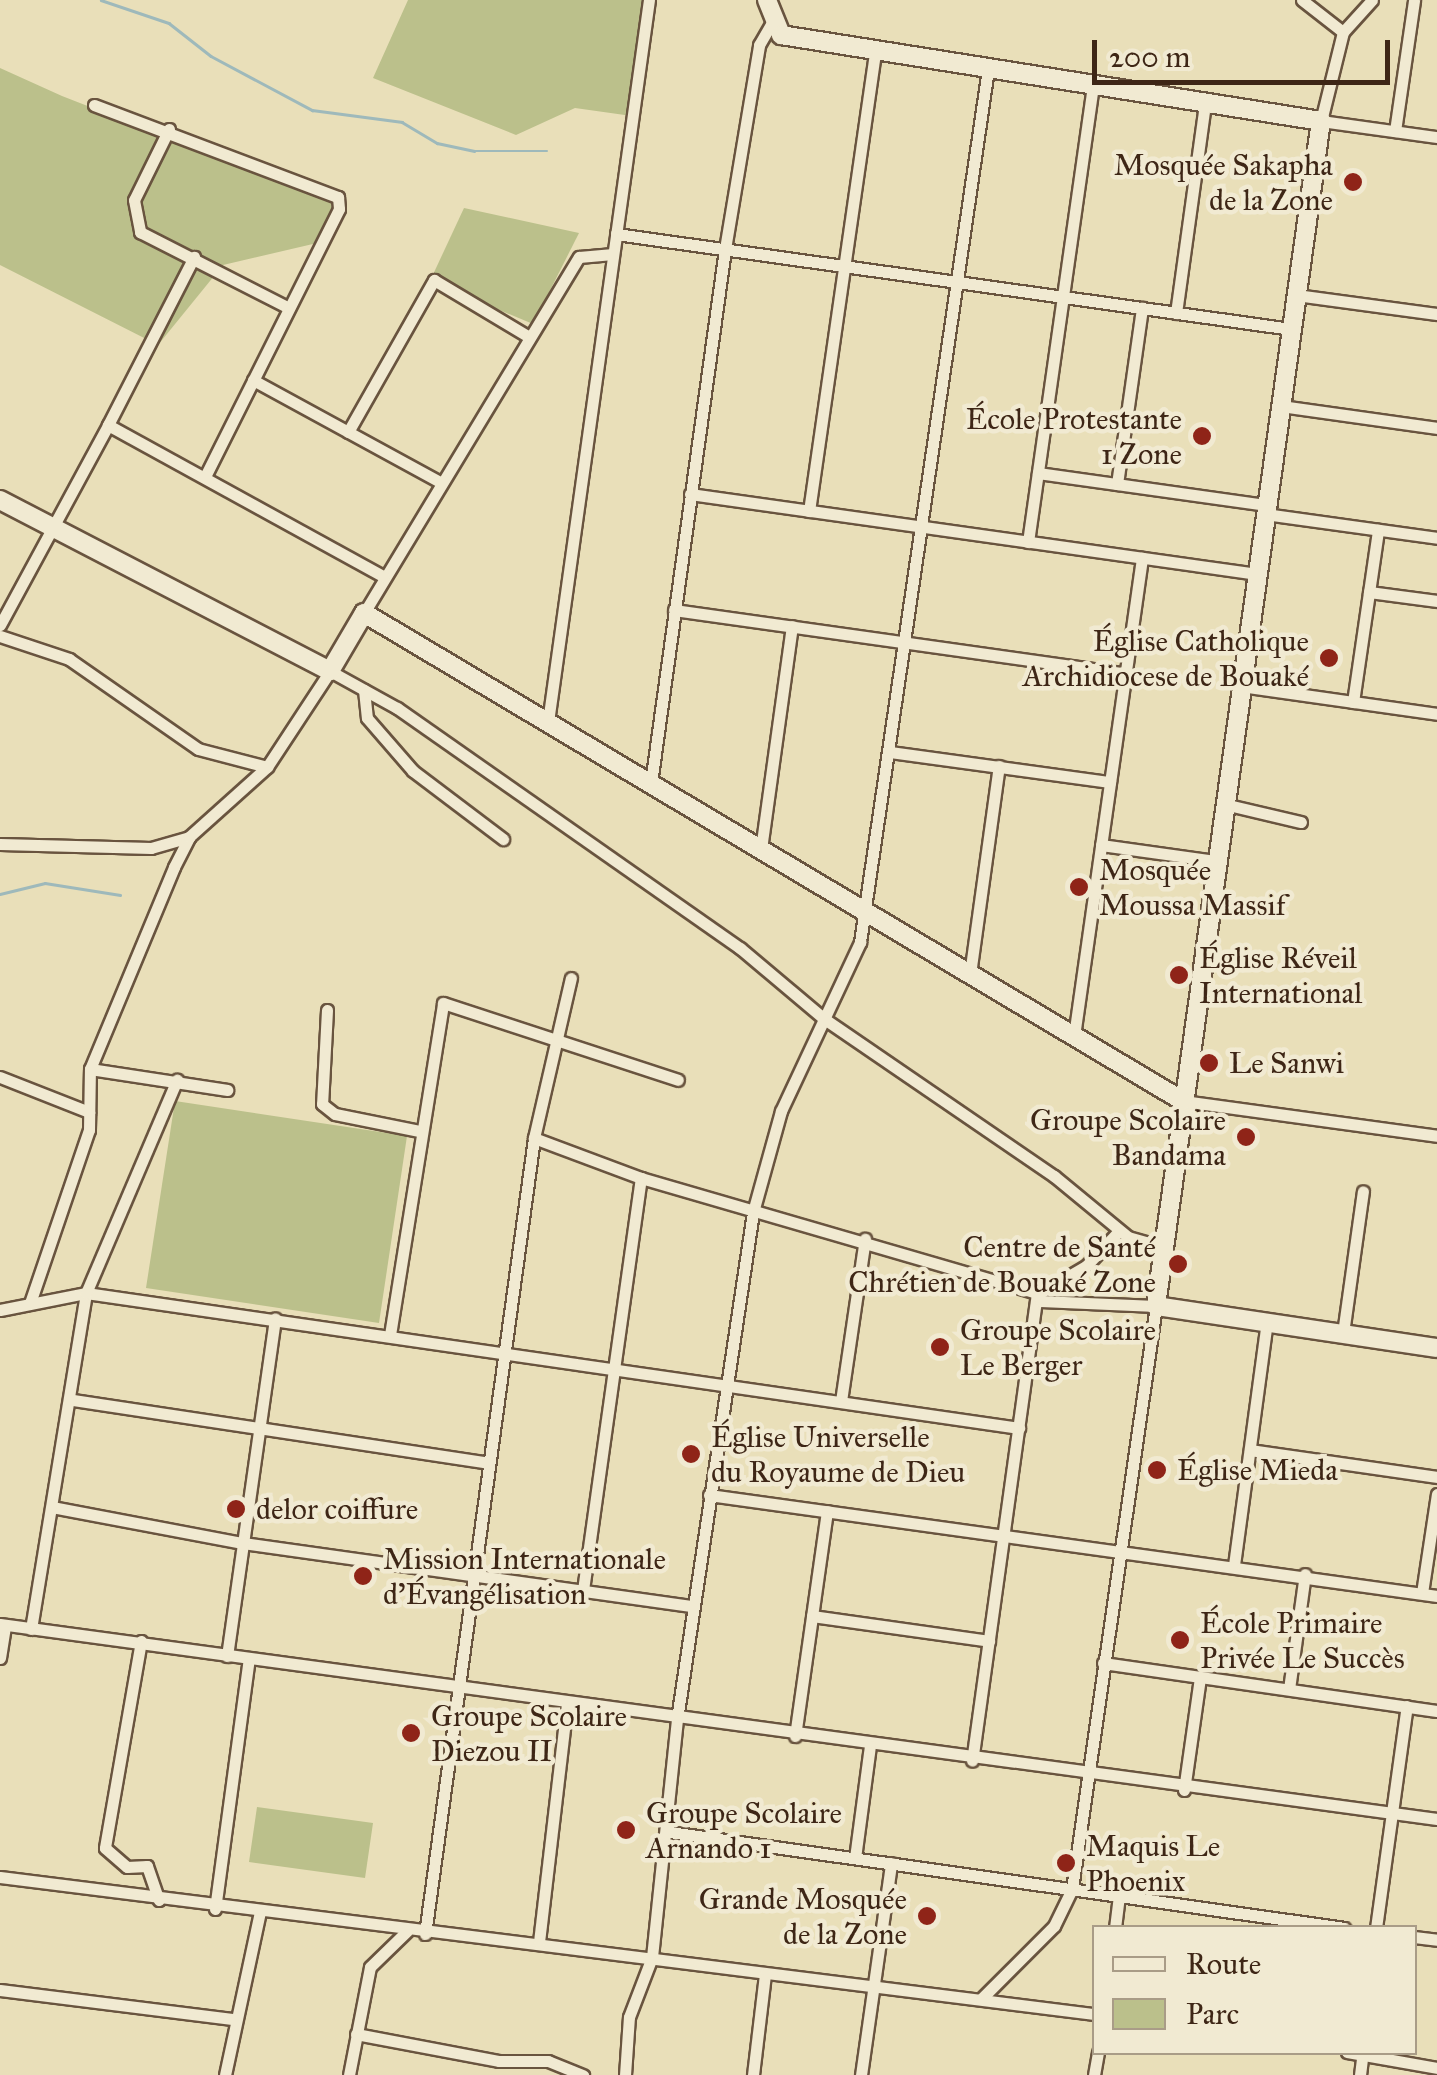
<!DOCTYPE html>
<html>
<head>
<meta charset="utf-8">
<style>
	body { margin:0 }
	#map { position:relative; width:1437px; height:2075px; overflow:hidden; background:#e9dfb9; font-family:"IM FELL Great Primer",serif }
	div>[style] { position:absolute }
	.green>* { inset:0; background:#bbc08b }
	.stream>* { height:2.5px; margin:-1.25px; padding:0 1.25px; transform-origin:1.25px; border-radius:1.25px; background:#9eb9bb }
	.roads { filter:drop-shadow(2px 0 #69543f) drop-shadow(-2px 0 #69543f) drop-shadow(0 2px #69543f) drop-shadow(0 -2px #69543f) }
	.street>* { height:11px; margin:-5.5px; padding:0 5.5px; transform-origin:5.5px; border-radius:5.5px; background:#f1ead2 }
	.secondary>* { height:18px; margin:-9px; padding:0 9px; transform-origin:9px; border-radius:9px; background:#f1ead2 }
	.dots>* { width:28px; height:28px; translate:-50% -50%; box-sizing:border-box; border:5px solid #f1ead2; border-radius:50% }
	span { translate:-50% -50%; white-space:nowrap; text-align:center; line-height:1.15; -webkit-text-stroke:9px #f1ead2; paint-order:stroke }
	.poi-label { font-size:30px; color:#3e2616 }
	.right { translate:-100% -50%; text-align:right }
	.left { translate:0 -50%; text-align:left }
	.legend { position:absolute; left:1092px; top:1925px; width:325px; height:130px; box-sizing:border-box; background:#f1ead2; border:2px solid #a99c87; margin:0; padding:12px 18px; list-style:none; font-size:30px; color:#3e2616 }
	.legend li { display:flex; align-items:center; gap:20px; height:50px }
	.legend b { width:50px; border:2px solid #a99c87 }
	.scale { position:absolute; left:1092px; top:40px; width:298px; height:45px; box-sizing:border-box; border:5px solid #3e2616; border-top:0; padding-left:12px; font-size:30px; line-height:35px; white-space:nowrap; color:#3e2616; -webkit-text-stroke:8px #f1ead2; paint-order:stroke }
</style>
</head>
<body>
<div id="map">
	<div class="green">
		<i style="clip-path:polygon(408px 0,656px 0,639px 117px,575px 108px,516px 135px,373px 78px)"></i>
		<i style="clip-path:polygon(0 68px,62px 96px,346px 207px,330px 240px,223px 265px,158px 345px,0 265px)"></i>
		<i style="clip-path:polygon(464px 208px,579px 233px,533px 324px,430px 281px)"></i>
		<i style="clip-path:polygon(175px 1101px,407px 1136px,379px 1323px,146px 1288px)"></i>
		<i style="clip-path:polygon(257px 1807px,373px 1823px,365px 1878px,249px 1862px)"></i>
	</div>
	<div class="stream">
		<i style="left:101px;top:0;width:72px;rotate:18.7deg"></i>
		<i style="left:169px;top:23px;width:53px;rotate:38.2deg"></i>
		<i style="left:211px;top:56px;width:115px;rotate:28.1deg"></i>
		<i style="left:312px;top:110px;width:91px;rotate:7.6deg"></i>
		<i style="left:402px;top:122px;width:41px;rotate:31deg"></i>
		<i style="left:437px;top:143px;width:38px;rotate:12deg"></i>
		<i style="left:474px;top:151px;width:73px"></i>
		<i style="left:0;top:894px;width:46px;rotate:-13.7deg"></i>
		<i style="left:45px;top:883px;width:76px;rotate:9.1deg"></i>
	</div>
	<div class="roads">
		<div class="street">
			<i style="left:1302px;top:0;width:52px;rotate:38deg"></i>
			<i style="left:1343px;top:32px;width:92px;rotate:103.9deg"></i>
			<i style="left:1321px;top:121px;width:117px;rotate:7.9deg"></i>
			<i style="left:1343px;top:32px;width:43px;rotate:-47.8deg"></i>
			<i style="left:94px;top:105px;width:261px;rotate:20.7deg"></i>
			<i style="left:338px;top:197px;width:12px;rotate:85deg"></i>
			<i style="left:339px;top:209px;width:300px;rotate:116.6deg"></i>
			<i style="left:169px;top:129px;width:79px;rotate:116.2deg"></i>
			<i style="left:134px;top:200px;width:33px;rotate:79deg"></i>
			<i style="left:140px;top:232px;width:167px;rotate:27deg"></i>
			<i style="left:1395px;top:131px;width:132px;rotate:-81.7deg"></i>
			<i style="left:616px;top:234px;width:682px;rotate:8.01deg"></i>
			<i style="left:1296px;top:295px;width:142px;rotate:7.7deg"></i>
			<i style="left:1176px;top:313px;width:210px;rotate:-82.1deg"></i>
			<i style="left:253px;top:380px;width:213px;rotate:28.6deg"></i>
			<i style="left:1281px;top:406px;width:158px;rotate:8deg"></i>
			<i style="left:108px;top:425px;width:189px;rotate:-62.9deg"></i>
			<i style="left:348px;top:432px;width:175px;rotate:-60.5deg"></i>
			<i style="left:434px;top:280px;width:107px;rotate:30.9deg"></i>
			<i style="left:1038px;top:473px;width:231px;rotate:8deg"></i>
			<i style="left:1117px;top:484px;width:178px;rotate:-81.9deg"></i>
			<i style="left:690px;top:494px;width:573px;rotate:8.03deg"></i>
			<i style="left:809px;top:511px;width:463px;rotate:-81.8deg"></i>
			<i style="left:1265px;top:514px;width:174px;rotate:7.9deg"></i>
			<i style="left:1028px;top:542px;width:461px;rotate:-81.9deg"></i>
			<i style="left:1369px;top:592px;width:69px;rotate:7.5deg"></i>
			<i style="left:674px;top:610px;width:455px;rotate:8deg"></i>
			<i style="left:364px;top:613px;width:416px;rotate:-58.9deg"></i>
			<i style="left:579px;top:257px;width:34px;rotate:-5deg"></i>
			<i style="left:0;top:625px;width:227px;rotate:-61.6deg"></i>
			<i style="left:108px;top:425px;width:315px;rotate:28.8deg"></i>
			<i style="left:0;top:636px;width:73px;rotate:18.4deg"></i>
			<i style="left:69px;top:659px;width:157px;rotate:34.9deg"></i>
			<i style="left:198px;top:749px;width:71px;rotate:14.6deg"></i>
			<i style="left:1241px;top:686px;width:198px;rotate:8.1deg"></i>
			<i style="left:364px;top:690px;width:28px;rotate:84deg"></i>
			<i style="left:367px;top:718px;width:70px;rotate:49deg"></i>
			<i style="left:413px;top:771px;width:113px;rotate:37.1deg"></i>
			<i style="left:1353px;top:702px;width:174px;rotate:-81.7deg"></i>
			<i style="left:548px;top:722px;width:729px;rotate:-82.04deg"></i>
			<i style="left:890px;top:752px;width:222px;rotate:7.8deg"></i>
			<i style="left:651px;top:783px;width:539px;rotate:-82.11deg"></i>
			<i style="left:725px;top:249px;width:207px;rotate:-80.5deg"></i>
			<i style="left:759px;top:45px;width:24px;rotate:-60deg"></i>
			<i style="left:1224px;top:804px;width:79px;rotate:13.2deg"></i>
			<i style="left:0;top:844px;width:151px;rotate:1.5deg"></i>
			<i style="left:151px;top:848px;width:40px;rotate:-16deg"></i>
			<i style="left:1101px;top:845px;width:117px;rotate:7.9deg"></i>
			<i style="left:761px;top:849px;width:225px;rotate:-82.1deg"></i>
			<i style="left:970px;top:974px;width:210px;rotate:-82.1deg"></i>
			<i style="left:327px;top:1010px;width:94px;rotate:93deg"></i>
			<i style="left:322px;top:1104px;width:16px;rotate:38deg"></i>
			<i style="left:335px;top:1114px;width:86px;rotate:11.4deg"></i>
			<i style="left:1074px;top:1036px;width:483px;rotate:-81.9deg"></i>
			<i style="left:90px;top:1069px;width:139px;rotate:8.7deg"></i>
			<i style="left:0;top:1077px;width:96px;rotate:21.5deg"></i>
			<i style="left:1183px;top:1101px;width:256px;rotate:7.8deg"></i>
			<i style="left:534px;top:1138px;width:114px;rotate:20.5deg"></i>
			<i style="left:641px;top:1178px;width:412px;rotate:16.2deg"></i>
			<i style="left:1037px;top:1293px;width:472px;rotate:97.9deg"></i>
			<i style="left:1038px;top:1294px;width:56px;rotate:-30.3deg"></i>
			<i style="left:1086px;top:1266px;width:48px;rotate:-46.7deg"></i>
			<i style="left:30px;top:1303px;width:183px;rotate:-71.2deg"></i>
			<i style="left:89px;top:1130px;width:61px;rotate:-89.1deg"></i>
			<i style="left:90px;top:1069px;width:219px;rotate:-67.4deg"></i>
			<i style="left:174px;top:867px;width:34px;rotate:-63deg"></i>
			<i style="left:189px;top:837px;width:105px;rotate:-41.9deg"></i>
			<i style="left:267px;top:767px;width:115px;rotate:-56.7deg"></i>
			<i style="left:330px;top:671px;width:77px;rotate:28.9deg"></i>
			<i style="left:397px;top:708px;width:419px;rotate:35deg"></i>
			<i style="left:740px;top:948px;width:109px;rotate:40.1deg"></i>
			<i style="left:823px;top:1018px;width:280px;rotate:34.4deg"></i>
			<i style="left:1054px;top:1176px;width:96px;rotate:39.5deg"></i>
			<i style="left:1128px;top:1237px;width:35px;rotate:16deg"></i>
			<i style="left:0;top:1310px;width:88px;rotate:-11.2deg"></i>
			<i style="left:86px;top:1293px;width:943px;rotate:8.23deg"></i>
			<i style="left:1343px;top:1333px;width:143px;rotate:-82deg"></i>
			<i style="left:390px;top:1335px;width:336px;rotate:-80.9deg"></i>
			<i style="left:443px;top:1003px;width:247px;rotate:18.1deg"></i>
			<i style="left:73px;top:1400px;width:420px;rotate:8.6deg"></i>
			<i style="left:841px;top:1401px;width:164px;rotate:-81.6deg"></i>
			<i style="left:1250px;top:1450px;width:189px;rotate:8.2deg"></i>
			<i style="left:709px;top:1495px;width:735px;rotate:7.9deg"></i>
			<i style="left:52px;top:1507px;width:194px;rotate:10.7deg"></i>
			<i style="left:243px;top:1543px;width:454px;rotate:8deg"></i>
			<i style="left:1234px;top:1565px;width:245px;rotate:-82.3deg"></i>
			<i style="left:583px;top:1590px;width:416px;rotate:-82deg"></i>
			<i style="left:1422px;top:1593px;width:100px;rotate:-81.4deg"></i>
			<i style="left:812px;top:1616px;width:179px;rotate:8deg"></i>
			<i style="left:0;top:1624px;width:1450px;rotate:7.73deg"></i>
			<i style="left:31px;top:1629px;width:340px;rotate:-80.7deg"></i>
			<i style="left:86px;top:1293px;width:232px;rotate:-66.9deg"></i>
			<i style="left:141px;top:1641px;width:210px;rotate:99.9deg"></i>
			<i style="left:105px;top:1848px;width:29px;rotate:41deg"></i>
			<i style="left:127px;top:1867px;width:20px;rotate:-3deg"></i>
			<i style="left:147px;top:1866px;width:36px;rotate:71deg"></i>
			<i style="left:227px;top:1656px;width:341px;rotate:-81.9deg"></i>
			<i style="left:0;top:1658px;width:33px;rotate:-81deg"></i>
			<i style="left:1103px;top:1663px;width:337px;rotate:8.2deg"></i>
			<i style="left:1289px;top:1689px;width:116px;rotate:-82.1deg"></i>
			<i style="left:795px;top:1736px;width:227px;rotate:-81.9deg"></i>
			<i style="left:1184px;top:1790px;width:114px;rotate:-81.9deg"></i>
			<i style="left:669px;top:1832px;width:682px;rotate:8.09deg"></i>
			<i style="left:855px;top:1858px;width:113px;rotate:-82.4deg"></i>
			<i style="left:0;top:1877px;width:1103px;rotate:7.14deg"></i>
			<i style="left:215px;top:1909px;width:252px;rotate:-82.3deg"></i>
			<i style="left:1115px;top:1928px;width:33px;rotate:-83deg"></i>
			<i style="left:1376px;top:1928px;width:224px;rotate:-82.1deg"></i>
			<i style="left:425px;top:1934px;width:803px;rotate:-82.2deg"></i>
			<i style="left:534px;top:1138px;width:164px;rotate:-77deg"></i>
			<i style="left:1414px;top:1937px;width:23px;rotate:7deg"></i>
			<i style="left:539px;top:1942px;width:240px;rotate:-83.3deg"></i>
			<i style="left:0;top:1990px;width:236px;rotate:7.1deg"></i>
			<i style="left:981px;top:1999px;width:103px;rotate:-45deg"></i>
			<i style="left:1054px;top:1926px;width:41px;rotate:-64.1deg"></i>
			<i style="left:1072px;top:1889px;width:589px;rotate:-81.8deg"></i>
			<i style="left:1156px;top:1306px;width:116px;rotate:-177.5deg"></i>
			<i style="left:356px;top:2034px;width:146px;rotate:10.7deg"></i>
			<i style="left:499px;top:2061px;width:49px"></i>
			<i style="left:548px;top:2061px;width:38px;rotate:22deg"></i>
			<i style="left:1347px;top:2052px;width:91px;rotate:10.1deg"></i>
			<i style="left:225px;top:2075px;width:167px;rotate:-77.9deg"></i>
			<i style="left:349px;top:2075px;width:110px;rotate:-79deg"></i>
			<i style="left:370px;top:1967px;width:52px;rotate:-44.2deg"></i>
			<i style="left:625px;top:2075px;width:58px;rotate:-86.1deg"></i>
			<i style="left:629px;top:2017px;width:64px;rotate:-69deg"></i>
			<i style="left:652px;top:1957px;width:239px;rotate:-84deg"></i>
			<i style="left:677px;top:1719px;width:513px;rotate:-81.47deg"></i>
			<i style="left:753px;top:1212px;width:105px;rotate:-74.5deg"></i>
			<i style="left:781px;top:1111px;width:187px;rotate:-64.9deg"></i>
			<i style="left:860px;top:942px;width:882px;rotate:-81.66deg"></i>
			<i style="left:753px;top:2075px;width:102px;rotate:-83.2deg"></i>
			<i style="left:861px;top:2075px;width:214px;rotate:-81.9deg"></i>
			<i style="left:1094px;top:2075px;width:23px;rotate:-80deg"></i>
			<i style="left:1360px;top:2075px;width:23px;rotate:-83deg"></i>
		</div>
		<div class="secondary">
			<i style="left:767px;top:0;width:38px;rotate:68deg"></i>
			<i style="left:781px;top:35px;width:547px;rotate:9.05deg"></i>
			<i style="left:1321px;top:121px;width:1196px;rotate:97.93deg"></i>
			<i style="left:1156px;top:1306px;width:284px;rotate:8.5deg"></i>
			<i style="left:0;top:500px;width:372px;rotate:27.4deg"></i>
			<i style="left:330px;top:671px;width:67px;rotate:-59.6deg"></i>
			<i style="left:364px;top:613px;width:953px;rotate:30.79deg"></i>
		</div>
	</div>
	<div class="dots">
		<i style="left:1353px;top:182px;background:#8f2418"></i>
		<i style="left:1202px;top:436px;background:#8f2418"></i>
		<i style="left:1329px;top:658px;background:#8f2418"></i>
		<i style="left:1079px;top:887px;background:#8f2418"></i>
		<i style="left:1179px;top:975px;background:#8f2418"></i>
		<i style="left:1209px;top:1063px;background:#8f2418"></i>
		<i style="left:1246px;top:1137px;background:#8f2418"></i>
		<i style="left:1178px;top:1264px;background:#8f2418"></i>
		<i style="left:940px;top:1347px;background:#8f2418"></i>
		<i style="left:691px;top:1454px;background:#8f2418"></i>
		<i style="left:1157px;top:1470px;background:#8f2418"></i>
		<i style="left:236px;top:1509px;background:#8f2418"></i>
		<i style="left:363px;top:1576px;background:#8f2418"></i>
		<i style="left:1180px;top:1640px;background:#8f2418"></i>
		<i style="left:411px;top:1733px;background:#8f2418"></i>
		<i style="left:626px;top:1830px;background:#8f2418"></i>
		<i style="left:1066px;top:1863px;background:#8f2418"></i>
		<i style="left:927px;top:1916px;background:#8f2418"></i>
	</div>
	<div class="poi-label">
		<span class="right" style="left:1333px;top:182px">Mosquée Sakapha<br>de la Zone</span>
		<span class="right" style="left:1182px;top:436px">École Protestante<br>1 Zone</span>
		<span class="right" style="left:1309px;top:658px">Église Catholique<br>Archidiocese de Bouaké</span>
		<span class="left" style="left:1099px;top:887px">Mosquée<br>Moussa Massif</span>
		<span class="left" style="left:1199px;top:975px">Église Réveil<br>International</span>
		<span class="left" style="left:1229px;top:1063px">Le Sanwi</span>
		<span class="right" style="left:1226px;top:1137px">Groupe Scolaire<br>Bandama</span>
		<span class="right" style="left:1156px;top:1264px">Centre de Santé<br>Chrétien de Bouaké Zone</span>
		<span class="left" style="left:960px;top:1347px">Groupe Scolaire<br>Le Berger</span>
		<span class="left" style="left:711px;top:1454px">Église Universelle<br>du Royaume de Dieu</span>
		<span class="left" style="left:1177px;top:1470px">Église Mieda</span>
		<span class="left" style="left:256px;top:1509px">delor coiffure</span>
		<span class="left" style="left:383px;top:1576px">Mission Internationale<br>d'Évangélisation</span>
		<span class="left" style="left:1200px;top:1640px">École Primaire<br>Privée Le Succès</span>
		<span class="left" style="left:431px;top:1733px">Groupe Scolaire<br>Diezou II</span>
		<span class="left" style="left:646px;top:1830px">Groupe Scolaire<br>Arnando 1</span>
		<span class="left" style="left:1086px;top:1863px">Maquis Le<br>Phoenix</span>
		<span class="right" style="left:907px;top:1916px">Grande Mosquée<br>de la Zone</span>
	</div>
	<ul class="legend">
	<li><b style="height:12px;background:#f1ead2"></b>Route</li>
	<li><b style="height:28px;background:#bbc08b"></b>Parc</li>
	</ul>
	<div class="scale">200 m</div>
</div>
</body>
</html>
